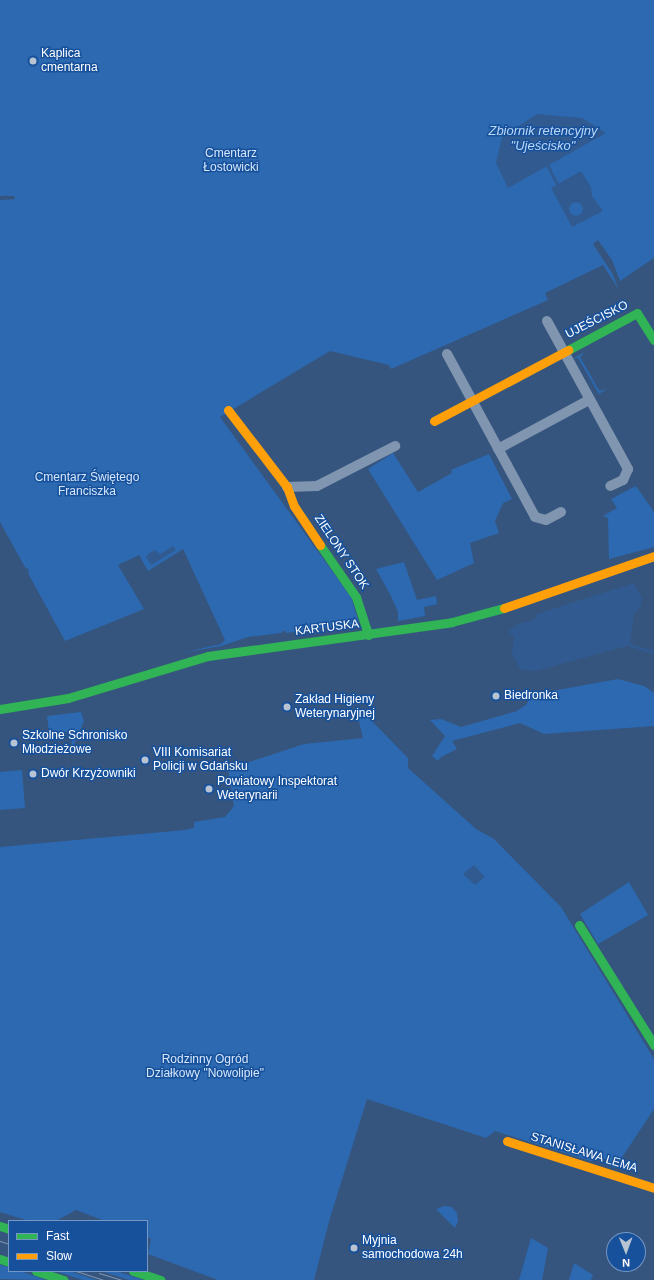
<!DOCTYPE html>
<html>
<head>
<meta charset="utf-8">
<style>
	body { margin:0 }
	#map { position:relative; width:654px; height:1280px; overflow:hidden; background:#35557e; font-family:Helvetica,sans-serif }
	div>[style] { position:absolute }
	.green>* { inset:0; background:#2c69b1 }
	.water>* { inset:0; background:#315b90 }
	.stream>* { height:2.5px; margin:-1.25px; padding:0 1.25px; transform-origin:1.25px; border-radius:1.25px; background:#315b90 }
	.street>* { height:10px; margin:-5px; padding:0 5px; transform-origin:5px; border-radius:5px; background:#8095af }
	.fast>* { height:9px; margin:-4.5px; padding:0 4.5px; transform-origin:4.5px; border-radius:4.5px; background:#30b455 }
	.slow>* { height:9px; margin:-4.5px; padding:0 4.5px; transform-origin:4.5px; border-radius:4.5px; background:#ff9f0a }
	.tram>* { height:1px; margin:-0.5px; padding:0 0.5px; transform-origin:0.5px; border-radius:0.5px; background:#7f94ae }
	.dots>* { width:11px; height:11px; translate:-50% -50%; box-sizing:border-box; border:2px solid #17519c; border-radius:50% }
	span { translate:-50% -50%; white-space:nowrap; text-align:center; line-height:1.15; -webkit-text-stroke:3px #17519c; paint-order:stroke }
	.poi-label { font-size:12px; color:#fff }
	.left { translate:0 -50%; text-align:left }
	.park-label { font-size:12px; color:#d6e7fc }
	.street-label { font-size:12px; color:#fff }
	.water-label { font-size:13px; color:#bbd7f8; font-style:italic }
	.legend { position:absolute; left:8px; top:1220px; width:140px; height:52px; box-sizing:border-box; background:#17519c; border:1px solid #7497c4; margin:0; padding:5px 7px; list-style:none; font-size:12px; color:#fff }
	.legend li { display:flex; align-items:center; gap:8px; height:20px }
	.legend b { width:20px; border:1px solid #7497c4 }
	.north { position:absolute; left:606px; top:1232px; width:40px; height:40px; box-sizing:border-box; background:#17519c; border:1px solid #7497c4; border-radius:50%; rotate:179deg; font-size:11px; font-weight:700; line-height:16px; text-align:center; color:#fff }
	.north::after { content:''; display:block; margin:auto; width:14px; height:18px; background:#b8c4d2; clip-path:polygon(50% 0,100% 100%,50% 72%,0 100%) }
</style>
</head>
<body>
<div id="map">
	<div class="green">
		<i style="clip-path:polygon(0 0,654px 0,654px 258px,620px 281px,612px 260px,598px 240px,593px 244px,612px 273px,619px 290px,603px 265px,545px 293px,548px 300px,391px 369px,389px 365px,330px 351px,220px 417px,351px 597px,359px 623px,286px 633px,285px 630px,281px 633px,248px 637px,221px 646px,182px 653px,221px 644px,225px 640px,183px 549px,148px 571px,139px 555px,118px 565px,144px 609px,65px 641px,29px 575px,28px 568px,26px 569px,0 522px,0 200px,15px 199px,14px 196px,0 196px)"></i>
		<i style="clip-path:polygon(585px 352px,580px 357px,597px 387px,600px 391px,607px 389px,599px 394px,578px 358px,572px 359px)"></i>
		<i style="clip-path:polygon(393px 453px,418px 492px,452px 473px,451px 470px,489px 454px,512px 499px,503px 503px,495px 521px,499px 533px,470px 543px,474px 563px,437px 580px,368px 469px)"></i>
		<i style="clip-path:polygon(636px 486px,654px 512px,654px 547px,609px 559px,608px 518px,603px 516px,617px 508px,611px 499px)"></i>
		<i style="clip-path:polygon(404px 562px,417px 600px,436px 596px,437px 604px,424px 607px,425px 616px,398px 621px,398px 612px,391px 596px,376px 569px)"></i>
		<i style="clip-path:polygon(618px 679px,644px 686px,654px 693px,654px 726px,544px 734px,520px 723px,452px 741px,457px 749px,441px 757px,438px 761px,432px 756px,445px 736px,430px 720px,441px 719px,461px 727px,517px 711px,527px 704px,530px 695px)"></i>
		<i style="clip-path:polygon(356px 709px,362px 711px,408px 758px,408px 768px,476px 829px,494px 839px,561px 907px,654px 1059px,654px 1109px,615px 1168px,607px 1165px,607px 1160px,597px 1157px,594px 1161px,590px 1161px,495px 1131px,486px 1138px,367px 1099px,330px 1218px,314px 1280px,218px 1280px,148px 1254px,151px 1239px,147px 1237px,147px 1221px,105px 1221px,76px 1210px,56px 1221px,29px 1221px,0 1212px,0 847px,185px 830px,194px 828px,194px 822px,225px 817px,234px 806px,228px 769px,304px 744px,363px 738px)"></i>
		<i style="clip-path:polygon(81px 712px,84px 721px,72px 749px,71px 732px,49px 732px,47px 716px)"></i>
		<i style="clip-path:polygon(22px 770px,25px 808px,0 810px,0 772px)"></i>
		<i style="clip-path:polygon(629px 882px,648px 915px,598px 944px,580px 914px)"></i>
		<i style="clip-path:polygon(444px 1206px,452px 1207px,457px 1213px,458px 1221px,455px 1228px,436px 1209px)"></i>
		<i style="clip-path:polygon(531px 1238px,548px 1248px,542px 1280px,519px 1280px)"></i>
		<i style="clip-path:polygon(574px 1263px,593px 1275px,591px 1280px,569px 1280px)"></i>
		<i style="clip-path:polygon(0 1265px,9px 1267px,9px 1271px,20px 1271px,46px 1280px,0 1279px)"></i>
		<i style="clip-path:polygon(55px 1271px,69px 1271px,97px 1280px,83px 1280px)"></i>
		<i style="clip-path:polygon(101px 1271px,116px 1271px,143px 1280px,129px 1280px)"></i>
	</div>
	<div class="water">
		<i style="clip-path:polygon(537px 114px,582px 118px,606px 133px,508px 188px,496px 163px,502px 137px)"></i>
		<i style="clip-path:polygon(evenodd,581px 171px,591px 187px,592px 196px,603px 211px,572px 227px,551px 188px,581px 171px,576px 202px,581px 204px,583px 209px,581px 214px,576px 216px,571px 214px,569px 209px,571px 204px,576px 202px)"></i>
		<i style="clip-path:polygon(173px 546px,176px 550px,151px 565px,146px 557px,148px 554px,155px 550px,160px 554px)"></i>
		<i style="clip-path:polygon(634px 583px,642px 599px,640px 608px,634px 613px,630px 645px,536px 671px,521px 670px,512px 655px,514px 635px,510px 634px,509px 631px,518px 624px,534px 620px,537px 614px)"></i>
		<i style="clip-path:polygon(474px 865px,485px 877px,475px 885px,463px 874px)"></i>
	</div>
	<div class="stream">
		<i style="left:548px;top:166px;width:4px;rotate:56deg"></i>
		<i style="left:551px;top:172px;width:13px;rotate:61deg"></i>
		<i style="left:630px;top:645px;width:25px;rotate:16deg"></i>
	</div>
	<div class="street">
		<i style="left:547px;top:321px;width:169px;rotate:61.3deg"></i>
		<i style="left:628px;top:469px;width:12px;rotate:114deg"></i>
		<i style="left:623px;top:480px;width:14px;rotate:155deg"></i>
		<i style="left:447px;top:354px;width:185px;rotate:61.6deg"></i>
		<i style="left:535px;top:517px;width:11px;rotate:15deg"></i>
		<i style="left:546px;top:520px;width:17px;rotate:-28deg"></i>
		<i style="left:498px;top:449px;width:103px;rotate:-28.3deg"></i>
		<i style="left:287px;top:487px;width:30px;rotate:-2deg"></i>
		<i style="left:317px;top:486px;width:88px;rotate:-27.1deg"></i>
	</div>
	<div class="fast">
		<i style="left:568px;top:350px;width:78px;rotate:-28.2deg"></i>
		<i style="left:637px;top:313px;width:32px;rotate:58deg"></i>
		<i style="left:320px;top:545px;width:63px;rotate:55.3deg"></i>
		<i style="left:356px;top:597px;width:40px;rotate:72deg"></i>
		<i style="left:0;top:709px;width:69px;rotate:-9.2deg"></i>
		<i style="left:68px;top:698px;width:146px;rotate:-16.7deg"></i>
		<i style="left:208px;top:656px;width:246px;rotate:-7.9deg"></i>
		<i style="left:452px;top:622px;width:54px;rotate:-15.1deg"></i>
		<i style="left:579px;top:925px;width:142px;rotate:58deg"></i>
		<i style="left:0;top:1226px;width:9px;rotate:18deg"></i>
		<i style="left:0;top:1259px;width:9px;rotate:18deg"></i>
		<i style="left:36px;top:1271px;width:29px;rotate:18deg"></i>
		<i style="left:133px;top:1271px;width:29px;rotate:18deg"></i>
	</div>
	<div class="slow">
		<i style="left:228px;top:410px;width:97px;rotate:52.5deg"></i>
		<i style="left:287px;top:487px;width:20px;rotate:70deg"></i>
		<i style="left:294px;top:506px;width:47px;rotate:56.3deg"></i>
		<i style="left:434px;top:421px;width:152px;rotate:-27.9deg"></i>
		<i style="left:504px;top:608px;width:159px;rotate:-19.1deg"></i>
		<i style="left:507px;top:1141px;width:154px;rotate:17.7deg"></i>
	</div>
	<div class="tram">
		<i style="left:0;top:1241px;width:9px;rotate:18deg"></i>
		<i style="left:76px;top:1271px;width:29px;rotate:18deg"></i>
		<i style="left:99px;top:1273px;width:24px;rotate:17deg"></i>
	</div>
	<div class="dots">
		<i style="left:33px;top:61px;background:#b8c4d2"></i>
		<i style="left:496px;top:696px;background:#b8c4d2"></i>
		<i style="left:287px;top:707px;background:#b8c4d2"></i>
		<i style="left:14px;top:743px;background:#b8c4d2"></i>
		<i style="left:145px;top:760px;background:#b8c4d2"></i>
		<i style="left:33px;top:774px;background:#b8c4d2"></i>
		<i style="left:209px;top:789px;background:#b8c4d2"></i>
		<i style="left:354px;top:1248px;background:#b8c4d2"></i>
	</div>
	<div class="poi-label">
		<span class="left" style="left:41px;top:61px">Kaplica<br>cmentarna</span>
		<span class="left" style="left:504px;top:696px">Biedronka</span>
		<span class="left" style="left:295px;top:707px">Zakład Higieny<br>Weterynaryjnej</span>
		<span class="left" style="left:22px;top:743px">Szkolne Schronisko<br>Młodzieżowe</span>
		<span class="left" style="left:153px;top:760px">VIII Komisariat<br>Policji w Gdańsku</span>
		<span class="left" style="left:41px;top:774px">Dwór Krzyżowniki</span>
		<span class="left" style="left:217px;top:789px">Powiatowy Inspektorat<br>Weterynarii</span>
		<span class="left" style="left:362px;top:1248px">Myjnia<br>samochodowa 24h</span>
	</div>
	<div class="park-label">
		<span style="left:231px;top:161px">Cmentarz<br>Łostowicki</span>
		<span style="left:87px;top:485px">Cmentarz Świętego<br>Franciszka</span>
		<span style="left:205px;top:1067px">Rodzinny Ogród<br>Działkowy "Nowolipie"</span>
	</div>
	<div class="street-label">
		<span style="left:597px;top:320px;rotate:-27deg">UJEŚCISKO</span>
		<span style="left:341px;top:552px;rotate:56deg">ZIELONY STOK</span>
		<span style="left:327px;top:628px;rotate:-7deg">KARTUSKA</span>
		<span style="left:584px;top:1153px;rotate:17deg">STANISŁAWA LEMA</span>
	</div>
	<div class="water-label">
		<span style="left:543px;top:139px">Zbiornik retencyjny<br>"Ujeścisko"</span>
	</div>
	<ul class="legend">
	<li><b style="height:5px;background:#30b455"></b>Fast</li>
	<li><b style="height:5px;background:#ff9f0a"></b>Slow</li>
	</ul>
	<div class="north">N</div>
</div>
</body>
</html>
